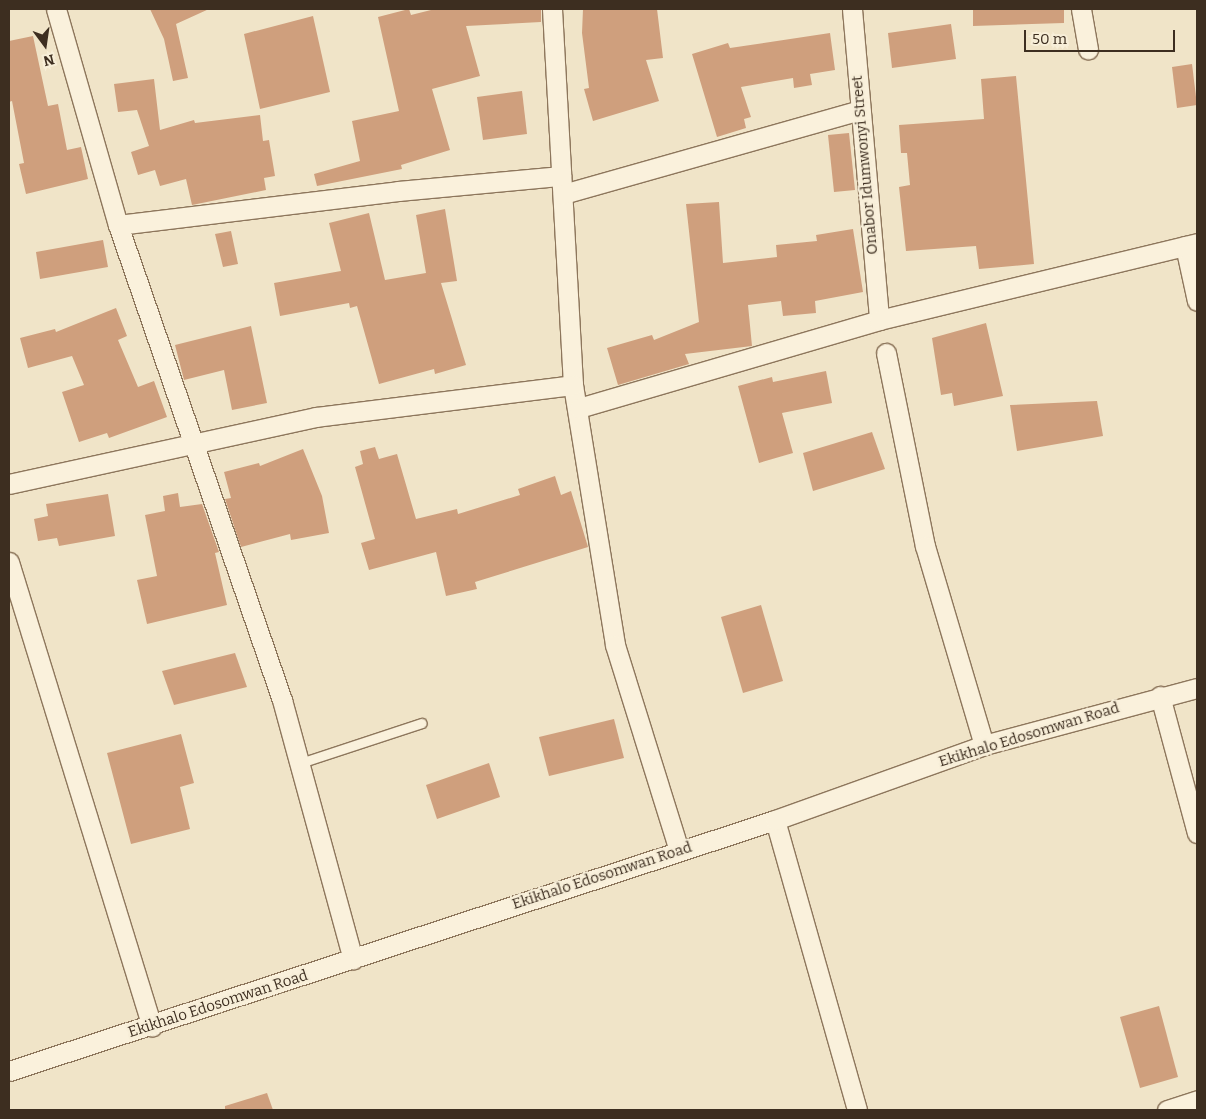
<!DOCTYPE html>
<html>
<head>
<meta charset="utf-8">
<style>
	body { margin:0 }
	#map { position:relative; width:1206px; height:1119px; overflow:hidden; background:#f0e4c8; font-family:Bitter,serif }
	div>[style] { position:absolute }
	.building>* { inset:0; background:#cf9f7d }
	.roads { filter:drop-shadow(1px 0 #8d765c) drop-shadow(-1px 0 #8d765c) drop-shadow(0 1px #8d765c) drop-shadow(0 -1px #8d765c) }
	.service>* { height:9px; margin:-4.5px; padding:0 4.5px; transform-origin:4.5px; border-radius:4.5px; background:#faf1dc }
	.minor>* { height:19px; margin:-9.5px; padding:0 9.5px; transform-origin:9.5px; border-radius:9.5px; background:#faf1dc }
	span { translate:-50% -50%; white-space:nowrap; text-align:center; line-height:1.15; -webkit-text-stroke:4px #f7eed8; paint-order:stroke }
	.street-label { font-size:15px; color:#3d2e20 }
	.frame { position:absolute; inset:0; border:10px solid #3d2e20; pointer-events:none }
	.north { position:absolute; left:20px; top:20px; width:50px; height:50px; -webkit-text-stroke:4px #f7eed8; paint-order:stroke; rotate:166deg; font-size:14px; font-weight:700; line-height:20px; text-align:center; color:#3d2e20 }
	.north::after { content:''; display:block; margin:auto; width:18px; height:22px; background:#3d2e20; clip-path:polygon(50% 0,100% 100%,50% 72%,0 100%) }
	.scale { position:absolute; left:1024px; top:30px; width:151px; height:22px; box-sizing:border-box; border:2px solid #3d2e20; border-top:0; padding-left:6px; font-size:15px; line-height:18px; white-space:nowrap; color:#3d2e20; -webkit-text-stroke:4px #f7eed8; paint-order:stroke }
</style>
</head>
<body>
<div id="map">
	<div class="building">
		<i style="clip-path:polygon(150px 9px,209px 9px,176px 24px,188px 78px,173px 81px,164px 39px)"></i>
		<i style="clip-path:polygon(409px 9px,411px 15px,435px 9px,541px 9px,541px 22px,466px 26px,480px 76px,432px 89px,450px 150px,401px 165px,402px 169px,317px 186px,314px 174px,360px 161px,352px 121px,399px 111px,378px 17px)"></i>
		<i style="clip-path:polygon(583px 9px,657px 9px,663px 58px,646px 60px,659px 101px,593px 121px,584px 89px,589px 88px,582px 33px)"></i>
		<i style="clip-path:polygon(973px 9px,1064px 9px,1064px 23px,973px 26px)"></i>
		<i style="clip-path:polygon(313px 16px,330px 92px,260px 109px,244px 34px)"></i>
		<i style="clip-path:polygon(951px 24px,956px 59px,892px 68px,888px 33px)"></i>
		<i style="clip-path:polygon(830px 33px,835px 70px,810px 74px,812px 85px,794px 88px,793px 78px,741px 87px,751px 117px,744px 119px,746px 128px,717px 137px,692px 54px,728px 43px,730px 48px)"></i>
		<i style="clip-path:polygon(33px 36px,48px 106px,58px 104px,67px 150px,81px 147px,88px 179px,26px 194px,19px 164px,24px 163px,12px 101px,9px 102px,9px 41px)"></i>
		<i style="clip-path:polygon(1192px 64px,1197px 105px,1177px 108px,1172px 67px)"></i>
		<i style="clip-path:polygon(1016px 76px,1034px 264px,979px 269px,976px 246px,906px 251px,899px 187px,910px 185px,907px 153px,901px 153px,899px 125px,984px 119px,981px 79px)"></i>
		<i style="clip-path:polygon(154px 79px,160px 130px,194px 120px,195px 123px,260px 115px,263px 141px,269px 140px,275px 176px,264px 178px,266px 190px,192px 205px,186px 179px,160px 186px,155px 170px,138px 175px,131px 152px,149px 146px,137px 110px,118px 112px,114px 84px)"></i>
		<i style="clip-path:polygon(522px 91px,527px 134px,483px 140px,477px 97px)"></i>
		<i style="clip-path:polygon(849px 133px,855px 190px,834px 192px,828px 135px)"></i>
		<i style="clip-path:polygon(719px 202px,723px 263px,777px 257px,776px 245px,817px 241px,816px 235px,853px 229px,863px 292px,815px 301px,816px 313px,783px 316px,781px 301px,748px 305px,752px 346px,685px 354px,689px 364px,618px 385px,607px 348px,652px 335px,654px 340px,699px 322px,686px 204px)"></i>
		<i style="clip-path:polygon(445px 209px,457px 281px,441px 283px,466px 365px,435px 374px,434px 369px,379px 384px,357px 306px,350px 308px,349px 303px,280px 316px,274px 283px,341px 271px,329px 223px,369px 213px,385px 280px,426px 273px,416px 215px)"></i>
		<i style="clip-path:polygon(231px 231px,238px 264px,223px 267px,215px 234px)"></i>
		<i style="clip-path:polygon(103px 240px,108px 267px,40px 279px,36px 252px)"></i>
		<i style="clip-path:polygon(116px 308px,127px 336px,118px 340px,138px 387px,154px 381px,167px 417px,109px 438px,107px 433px,79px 442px,62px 392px,84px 385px,72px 356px,28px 368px,20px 338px,55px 329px,56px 332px)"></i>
		<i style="clip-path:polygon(986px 323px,1003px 396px,954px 406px,952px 393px,941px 395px,932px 338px)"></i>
		<i style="clip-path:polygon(251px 326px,267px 403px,232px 410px,224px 370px,184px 380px,175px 345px)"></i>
		<i style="clip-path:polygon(826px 371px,832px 403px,782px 413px,793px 453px,759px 463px,738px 386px,772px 377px,773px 382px)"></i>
		<i style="clip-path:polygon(1097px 401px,1103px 436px,1017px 451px,1010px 405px)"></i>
		<i style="clip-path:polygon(872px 432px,885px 469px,813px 491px,803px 453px)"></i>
		<i style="clip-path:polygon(375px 447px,379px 459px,397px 454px,416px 519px,457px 509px,458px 514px,520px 495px,518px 489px,555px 476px,561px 495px,571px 491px,588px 547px,475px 582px,477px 589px,446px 596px,436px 552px,369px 570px,361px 543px,375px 539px,355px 467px,363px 464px,360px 451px)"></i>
		<i style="clip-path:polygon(303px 449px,322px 496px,329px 533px,291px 540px,290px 534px,241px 547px,225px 499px,231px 498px,224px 472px,259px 463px,260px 466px)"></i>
		<i style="clip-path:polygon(178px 493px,180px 507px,202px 504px,219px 552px,215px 553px,227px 605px,147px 624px,137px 580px,157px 576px,145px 515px,165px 511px,163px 496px)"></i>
		<i style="clip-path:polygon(108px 494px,115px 536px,59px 546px,57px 538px,38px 541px,34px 519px,48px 516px,46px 504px)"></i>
		<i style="clip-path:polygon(761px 605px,783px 681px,743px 693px,721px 617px)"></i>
		<i style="clip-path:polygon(235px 653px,247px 687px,174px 705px,162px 671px)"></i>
		<i style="clip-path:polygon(614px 719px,624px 758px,549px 776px,539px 737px)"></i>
		<i style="clip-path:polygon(181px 734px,194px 783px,180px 787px,190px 829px,131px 844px,107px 753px)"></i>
		<i style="clip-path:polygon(489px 763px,500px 797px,437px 819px,426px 785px)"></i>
		<i style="clip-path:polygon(1159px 1006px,1178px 1077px,1140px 1088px,1120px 1017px)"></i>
		<i style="clip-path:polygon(267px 1093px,273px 1110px,225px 1110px,225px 1106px)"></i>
	</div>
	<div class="roads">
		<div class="service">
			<i style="left:300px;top:763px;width:128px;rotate:-18.2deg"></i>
		</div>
		<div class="minor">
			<i style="left:56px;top:9px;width:225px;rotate:74deg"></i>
			<i style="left:118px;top:225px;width:503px;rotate:70.95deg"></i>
			<i style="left:282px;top:700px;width:269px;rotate:74.7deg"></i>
			<i style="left:552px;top:9px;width:377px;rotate:86.8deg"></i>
			<i style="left:573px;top:385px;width:263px;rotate:80.8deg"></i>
			<i style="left:615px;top:645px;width:215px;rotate:72.7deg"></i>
			<i style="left:852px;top:9px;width:312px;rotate:85deg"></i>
			<i style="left:1081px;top:9px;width:41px;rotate:80.1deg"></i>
			<i style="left:563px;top:194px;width:309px;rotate:-15.8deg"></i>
			<i style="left:118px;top:225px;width:282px;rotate:-6.9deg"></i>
			<i style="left:398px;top:191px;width:164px;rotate:-5.3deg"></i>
			<i style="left:1185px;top:246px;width:56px;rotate:77.7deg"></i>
			<i style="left:886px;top:353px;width:197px;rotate:78.6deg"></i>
			<i style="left:925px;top:546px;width:208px;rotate:73.5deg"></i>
			<i style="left:579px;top:408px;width:313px;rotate:-16.3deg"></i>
			<i style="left:879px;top:320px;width:327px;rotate:-13.6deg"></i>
			<i style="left:9px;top:484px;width:314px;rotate:-12.3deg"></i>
			<i style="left:316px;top:417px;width:259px;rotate:-7.1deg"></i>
			<i style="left:9px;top:562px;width:486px;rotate:72.9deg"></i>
			<i style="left:1160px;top:696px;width:142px;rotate:74.9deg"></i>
			<i style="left:775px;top:820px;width:301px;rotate:74.2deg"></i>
			<i style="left:9px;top:1071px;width:806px;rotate:-18.14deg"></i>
			<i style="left:775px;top:820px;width:222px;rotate:-19.7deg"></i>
			<i style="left:984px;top:745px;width:220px;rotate:-15deg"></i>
			<i style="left:1167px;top:1110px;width:32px;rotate:-18deg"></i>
		</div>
	</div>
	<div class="street-label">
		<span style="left:865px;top:165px;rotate:-95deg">Onabor Idumwonyi Street</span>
		<span style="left:1029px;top:735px;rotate:-17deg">Ekikhalo Edosomwan Road</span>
		<span style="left:602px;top:876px;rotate:-18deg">Ekikhalo Edosomwan Road</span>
		<span style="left:218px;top:1004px;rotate:-18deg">Ekikhalo Edosomwan Road</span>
	</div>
	<div class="frame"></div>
	<div class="north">N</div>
	<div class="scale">50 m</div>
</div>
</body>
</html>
